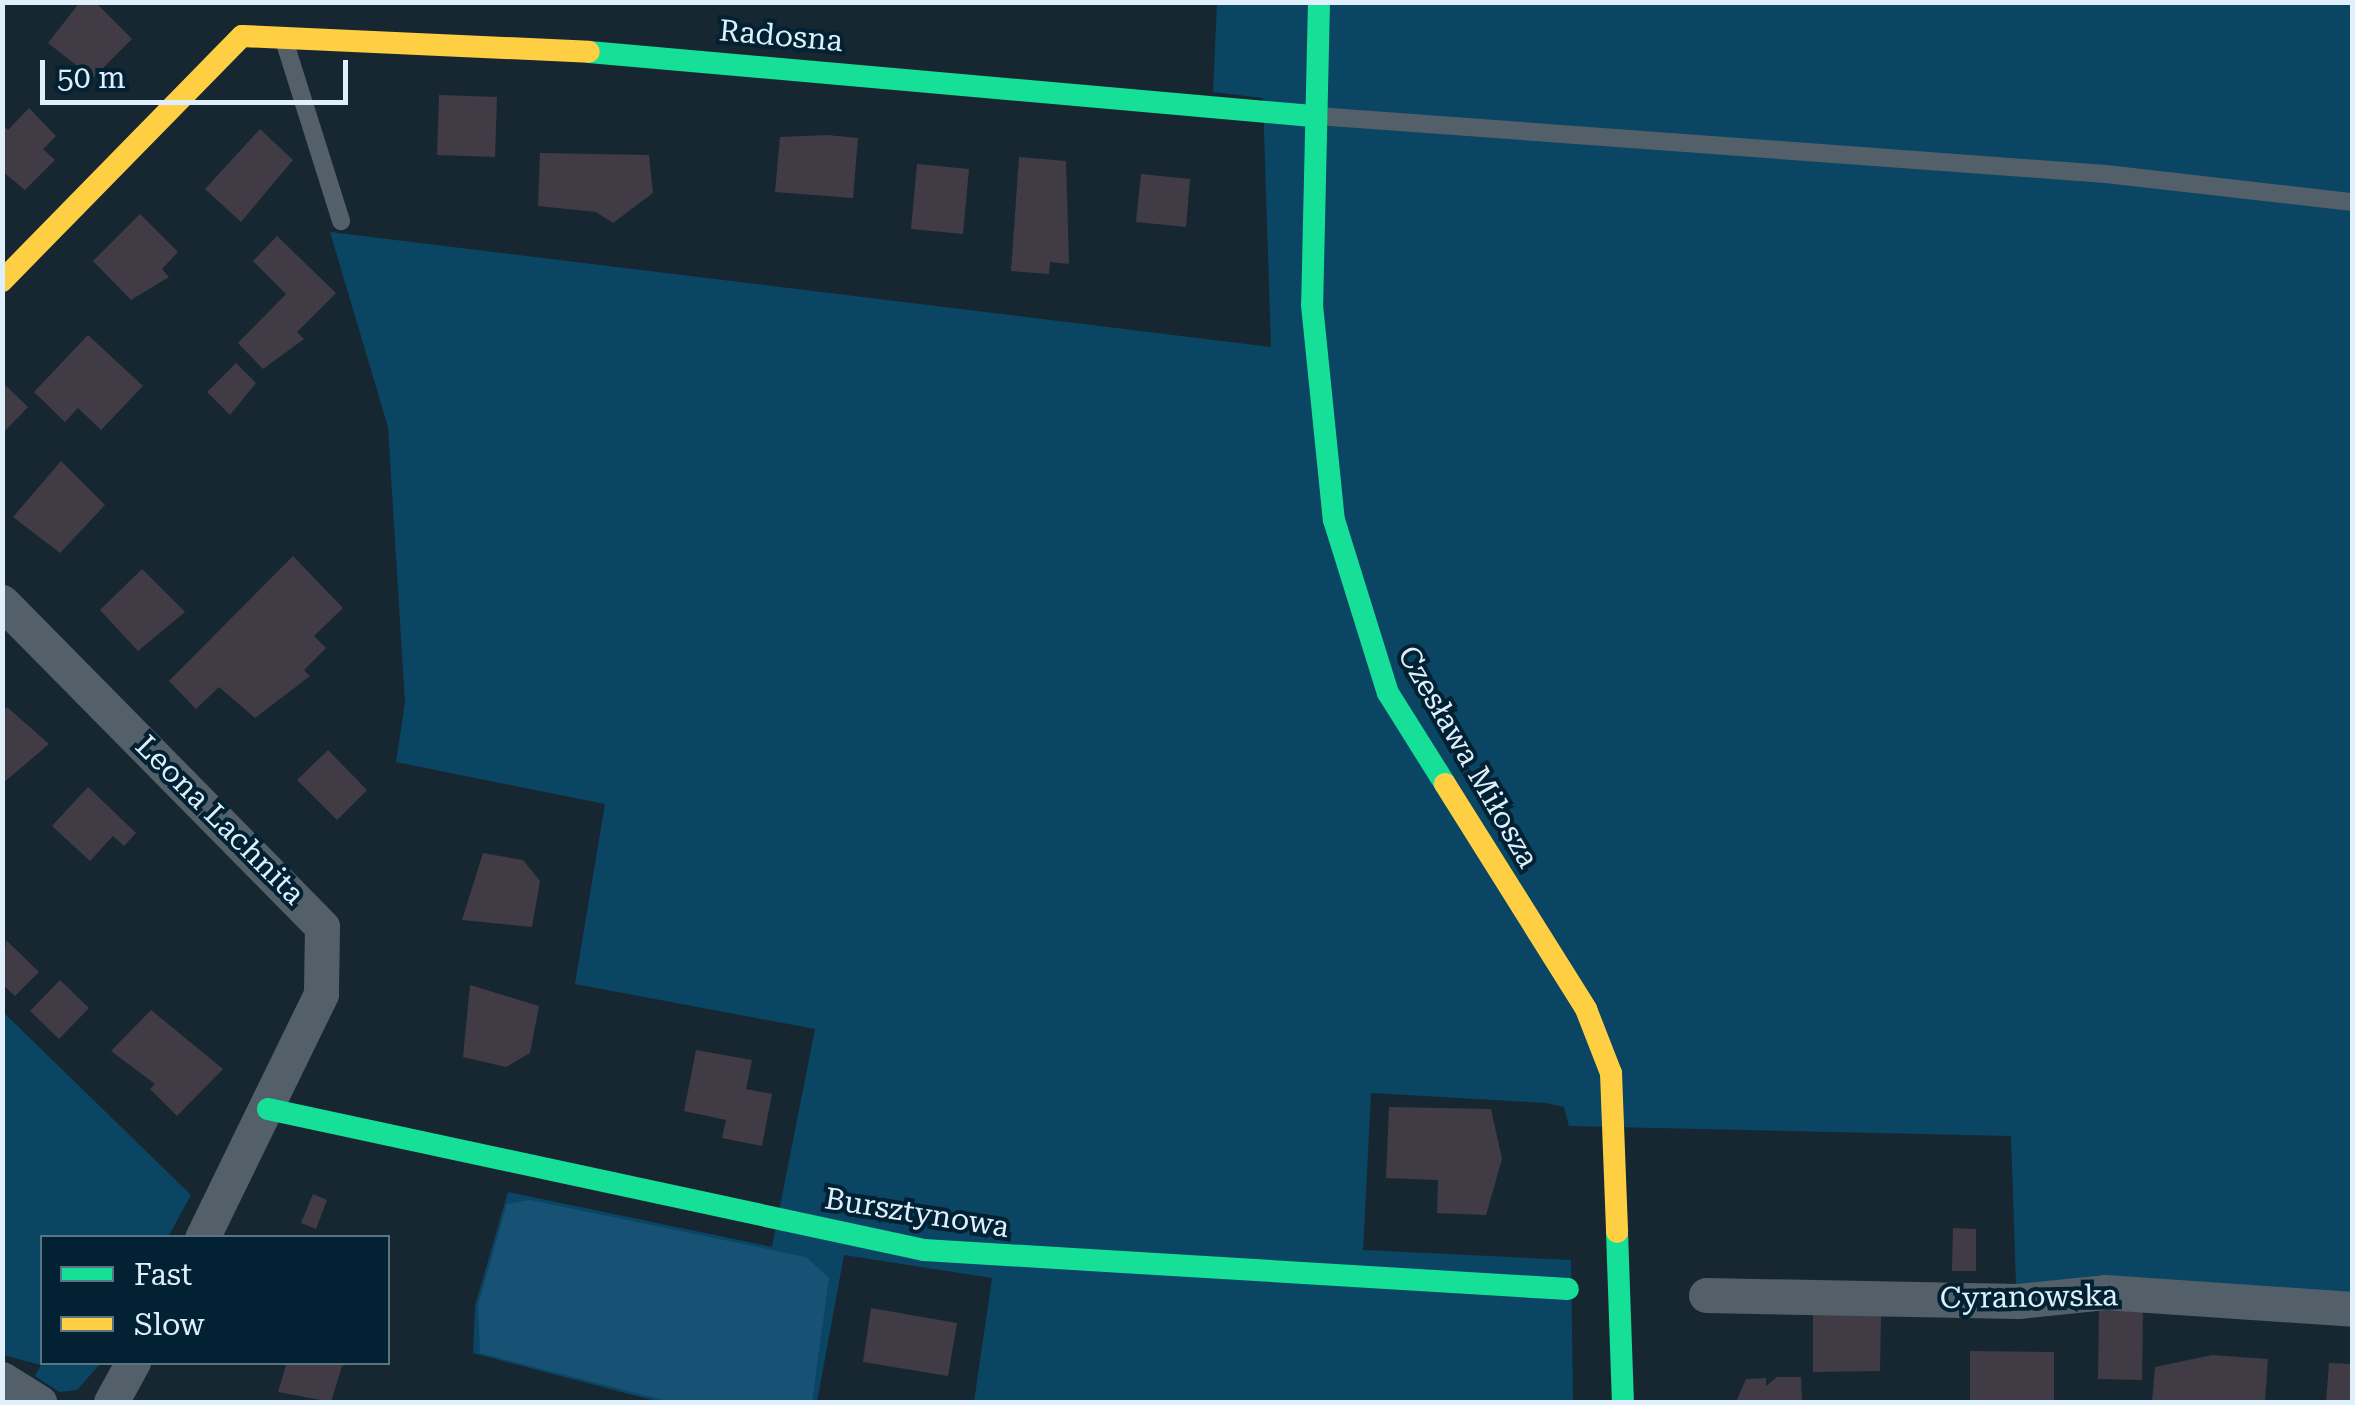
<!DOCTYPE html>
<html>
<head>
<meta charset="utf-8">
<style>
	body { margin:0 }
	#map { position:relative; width:2355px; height:1405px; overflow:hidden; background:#172732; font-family:"Roboto Serif",serif }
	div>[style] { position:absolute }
	.green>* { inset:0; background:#0b4564 }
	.forest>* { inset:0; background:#175274 }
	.building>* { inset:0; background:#403b45 }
	.lane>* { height:18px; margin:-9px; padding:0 9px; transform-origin:9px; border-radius:9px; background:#536069 }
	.street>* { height:35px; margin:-17.5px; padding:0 17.5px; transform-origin:17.5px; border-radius:17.5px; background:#536069 }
	.fast>* { height:22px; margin:-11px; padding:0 11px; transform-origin:11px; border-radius:11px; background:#16e098 }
	.slow>* { height:22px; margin:-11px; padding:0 11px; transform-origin:11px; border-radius:11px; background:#ffcf43 }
	span { translate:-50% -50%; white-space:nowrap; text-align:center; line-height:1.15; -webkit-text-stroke:8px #022132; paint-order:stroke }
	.street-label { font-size:30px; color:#dff0fc }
	.frame { position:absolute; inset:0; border:5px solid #dff0fc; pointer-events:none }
	.legend { position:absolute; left:40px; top:1235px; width:350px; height:130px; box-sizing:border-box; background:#022132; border:2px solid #5a7483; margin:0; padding:12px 18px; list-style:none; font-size:30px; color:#dff0fc }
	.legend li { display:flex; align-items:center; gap:20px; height:50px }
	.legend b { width:50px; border:2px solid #5a7483 }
	.scale { position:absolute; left:40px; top:60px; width:308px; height:45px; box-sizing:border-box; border:5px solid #dff0fc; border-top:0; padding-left:12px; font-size:30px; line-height:35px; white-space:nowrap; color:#dff0fc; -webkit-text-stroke:8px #022132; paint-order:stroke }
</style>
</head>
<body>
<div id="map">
	<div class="green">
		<i style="clip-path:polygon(1217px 3px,2352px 3px,2352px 1294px,2016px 1284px,2011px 1136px,1569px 1126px,1564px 1107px,1546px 1103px,1371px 1093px,1363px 1250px,1571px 1260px,1573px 1402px,974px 1402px,992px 1278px,844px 1255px,817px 1402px,660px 1402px,473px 1353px,475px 1306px,508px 1192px,772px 1247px,815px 1029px,575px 984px,605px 804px,396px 762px,405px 702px,388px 427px,330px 232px,1271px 347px,1263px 98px,1213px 92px)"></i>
		<i style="clip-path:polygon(2px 1011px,191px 1195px,168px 1237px,42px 1238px,42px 1362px,101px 1363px,77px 1390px,59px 1392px,35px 1376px,41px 1365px,3px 1355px)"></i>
	</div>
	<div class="forest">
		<i style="clip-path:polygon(530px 1200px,806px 1257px,829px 1278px,812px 1402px,671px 1402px,480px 1353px,478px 1305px,507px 1204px)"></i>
	</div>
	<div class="building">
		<i style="clip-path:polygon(80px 2px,95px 2px,132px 39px,93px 78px,48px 43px)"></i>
		<i style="clip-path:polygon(439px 95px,497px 97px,495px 157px,437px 155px)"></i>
		<i style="clip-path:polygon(29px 108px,56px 136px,43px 149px,55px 160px,25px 190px,2px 171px,2px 124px,8px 130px)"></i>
		<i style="clip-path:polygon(260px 129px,293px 160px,241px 222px,205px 189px)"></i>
		<i style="clip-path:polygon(827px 135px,858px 138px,853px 198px,775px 192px,780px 137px)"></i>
		<i style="clip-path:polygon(540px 153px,649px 155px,653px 193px,613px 223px,596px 212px,538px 206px)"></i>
		<i style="clip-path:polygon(1019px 157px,1066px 161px,1069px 264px,1050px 262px,1049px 274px,1011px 271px)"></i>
		<i style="clip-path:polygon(917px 164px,969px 169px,963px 234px,911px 229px)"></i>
		<i style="clip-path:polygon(1141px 174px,1190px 179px,1186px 227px,1136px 222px)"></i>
		<i style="clip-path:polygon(140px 214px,178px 252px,162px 269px,169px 277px,131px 300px,93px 261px)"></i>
		<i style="clip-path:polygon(277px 236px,336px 293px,297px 332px,304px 339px,263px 369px,238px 343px,286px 294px,253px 261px)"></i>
		<i style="clip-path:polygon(88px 335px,143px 386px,101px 430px,78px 408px,65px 422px,34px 392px)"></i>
		<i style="clip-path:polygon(236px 363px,256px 383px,230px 415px,207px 392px)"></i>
		<i style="clip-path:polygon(2px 382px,28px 407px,2px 434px)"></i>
		<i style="clip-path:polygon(61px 461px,105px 505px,60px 553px,13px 517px)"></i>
		<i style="clip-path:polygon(293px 556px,343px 608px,314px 636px,326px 648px,304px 670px,310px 676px,255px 718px,219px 687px,196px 709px,169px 681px)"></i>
		<i style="clip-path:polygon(142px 569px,185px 612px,138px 651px,100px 610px)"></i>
		<i style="clip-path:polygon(7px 707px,49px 744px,2px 784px,2px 712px)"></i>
		<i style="clip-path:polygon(328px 750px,367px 790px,337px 820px,297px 780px)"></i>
		<i style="clip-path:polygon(88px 787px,136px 833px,124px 846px,113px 836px,90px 861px,52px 826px)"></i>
		<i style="clip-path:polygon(483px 853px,523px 860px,540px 881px,532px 927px,462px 920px)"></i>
		<i style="clip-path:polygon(6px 940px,39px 972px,15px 996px,2px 984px)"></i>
		<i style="clip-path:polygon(60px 980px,89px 1008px,59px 1039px,30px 1011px)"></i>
		<i style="clip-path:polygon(470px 985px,539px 1006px,530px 1053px,506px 1067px,463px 1057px)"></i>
		<i style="clip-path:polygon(151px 1010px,223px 1069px,177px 1116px,150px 1089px,155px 1084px,111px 1051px)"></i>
		<i style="clip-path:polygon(696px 1050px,752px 1060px,746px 1089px,772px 1094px,762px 1146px,722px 1138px,726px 1120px,684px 1111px)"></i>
		<i style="clip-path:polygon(1389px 1107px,1491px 1109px,1502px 1159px,1486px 1215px,1437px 1213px,1438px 1180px,1386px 1178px)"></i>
		<i style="clip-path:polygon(313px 1194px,327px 1200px,316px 1229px,301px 1223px)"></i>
		<i style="clip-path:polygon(1953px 1228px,1976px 1229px,1976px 1271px,1952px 1271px)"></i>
		<i style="clip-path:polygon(871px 1308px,957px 1323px,948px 1376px,863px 1362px)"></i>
		<i style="clip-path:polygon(2099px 1310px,2143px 1311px,2142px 1380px,2098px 1379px)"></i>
		<i style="clip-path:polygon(1813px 1314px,1881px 1316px,1880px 1371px,1813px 1372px)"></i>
		<i style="clip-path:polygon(1970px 1351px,2054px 1352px,2054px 1402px,1970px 1402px)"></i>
		<i style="clip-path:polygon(2212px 1355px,2268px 1359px,2265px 1402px,2152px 1402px,2155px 1367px)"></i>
		<i style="clip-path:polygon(287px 1362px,356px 1362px,342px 1366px,331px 1402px,278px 1392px)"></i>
		<i style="clip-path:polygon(2329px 1363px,2352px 1364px,2352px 1402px,2326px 1402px)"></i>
		<i style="clip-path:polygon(1777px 1377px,1801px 1377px,1802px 1402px,1736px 1402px,1746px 1379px,1766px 1378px,1766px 1386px)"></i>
	</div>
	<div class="lane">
		<i style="left:284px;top:40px;width:190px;rotate:72.5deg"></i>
		<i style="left:1317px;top:116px;width:791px;rotate:4.2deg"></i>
		<i style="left:2106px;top:174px;width:248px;rotate:6.5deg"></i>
	</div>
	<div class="street">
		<i style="left:2px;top:602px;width:456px;rotate:45.4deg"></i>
		<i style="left:322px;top:927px;width:67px;rotate:90.9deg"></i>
		<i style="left:321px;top:994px;width:271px;rotate:116deg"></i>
		<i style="left:1706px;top:1295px;width:312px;rotate:1.1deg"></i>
		<i style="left:2018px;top:1301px;width:87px;rotate:-5.9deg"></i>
		<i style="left:2105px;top:1292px;width:248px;rotate:3.9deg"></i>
		<i style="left:2px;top:1379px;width:44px;rotate:31.9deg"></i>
		<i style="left:111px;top:1402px;width:46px;rotate:-61.2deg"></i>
	</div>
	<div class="fast">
		<i style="left:1319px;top:2px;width:303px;rotate:91.3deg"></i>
		<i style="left:1312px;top:305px;width:216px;rotate:84.2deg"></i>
		<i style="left:1334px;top:520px;width:181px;rotate:72.7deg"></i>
		<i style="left:1388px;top:693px;width:107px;rotate:57.9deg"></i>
		<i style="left:589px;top:52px;width:726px;rotate:5.06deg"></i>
		<i style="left:268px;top:1109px;width:671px;rotate:12.13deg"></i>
		<i style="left:924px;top:1250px;width:645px;rotate:3.47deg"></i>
		<i style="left:1617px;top:1232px;width:170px;rotate:88deg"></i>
	</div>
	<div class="slow">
		<i style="left:2px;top:281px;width:343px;rotate:-45.6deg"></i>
		<i style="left:242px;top:36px;width:347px;rotate:2.6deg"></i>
		<i style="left:1445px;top:784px;width:266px;rotate:57.9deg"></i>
		<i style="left:1586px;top:1009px;width:69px;rotate:68.7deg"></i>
		<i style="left:1611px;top:1073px;width:159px;rotate:87.8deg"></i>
	</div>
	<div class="street-label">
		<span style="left:781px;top:36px;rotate:5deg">Radosna</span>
		<span style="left:1468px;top:757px;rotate:60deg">Czesława Miłosza</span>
		<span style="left:220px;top:820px;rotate:45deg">Leona Lachnita</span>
		<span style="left:917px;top:1213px;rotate:9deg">Bursztynowa</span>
		<span style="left:2029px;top:1297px;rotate:-1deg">Cyranowska</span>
	</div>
	<div class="frame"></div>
	<ul class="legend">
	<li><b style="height:12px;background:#16e098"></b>Fast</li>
	<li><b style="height:12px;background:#ffcf43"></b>Slow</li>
	</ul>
	<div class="scale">50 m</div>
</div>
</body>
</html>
